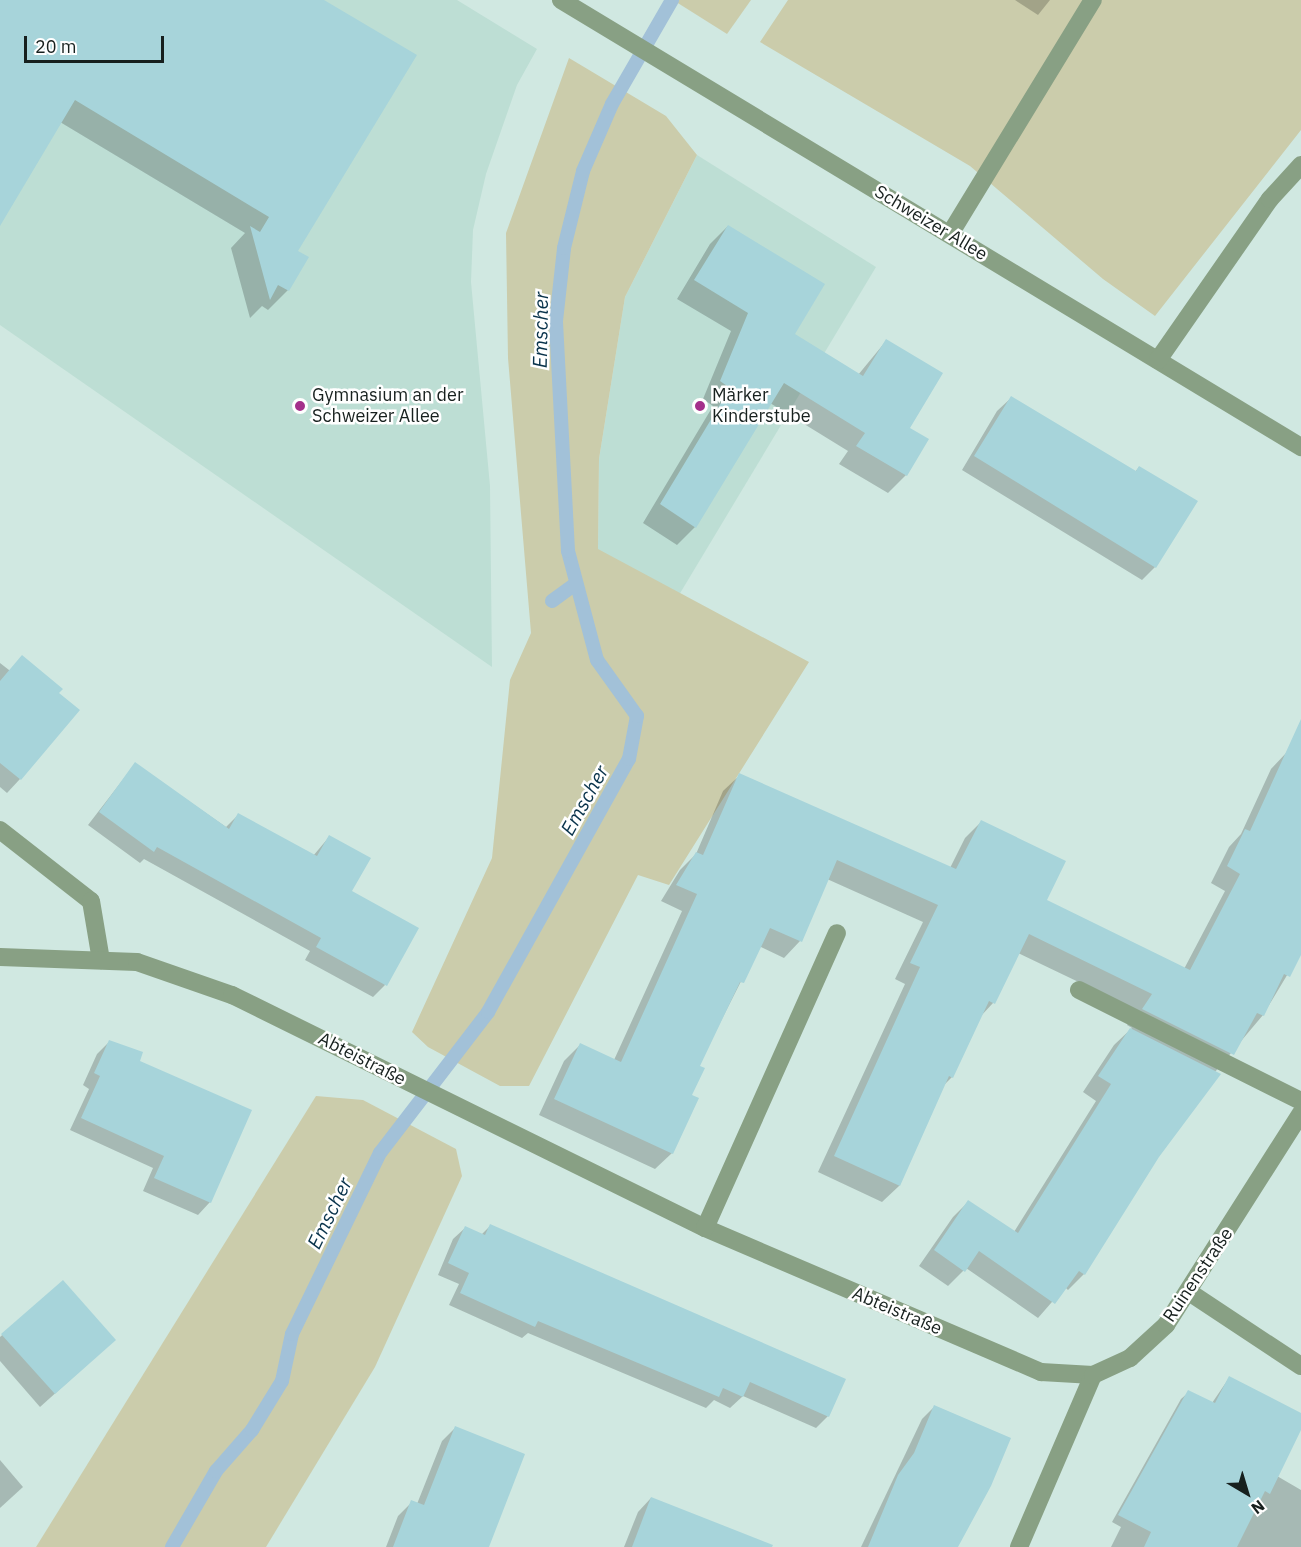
<!DOCTYPE html>
<html>
<head>
<meta charset="utf-8">
<style>
	body { margin:0 }
	#map { position:relative; width:1301px; height:1547px; overflow:hidden; background:#d0e8e1; font-family:"IBM Plex Sans",sans-serif }
	div>[style] { position:absolute }
	.built>* { inset:0; background:#bdded4 }
	.green>* { inset:0; background:#cbccab }
	.shadow>* { inset:0; background:#0003 }
	.stream>* { height:14px; margin:-7px; padding:0 7px; transform-origin:7px; border-radius:7px; background:#a2c1d8 }
	.building>* { inset:0; background:#a7d4da }
	.minor>* { height:18px; margin:-9px; padding:0 9px; transform-origin:9px; border-radius:9px; background:#88a084 }
	.dots>* { width:16px; height:16px; translate:-50% -50%; box-sizing:border-box; border:3px solid #fff; border-radius:50% }
	span { translate:-50% -50%; white-space:nowrap; text-align:center; line-height:1.15; -webkit-text-stroke:5px #fff; paint-order:stroke }
	.street-label { font-size:18px; color:#17201e }
	.poi-label { font-size:18px; color:#17201e }
	.left { translate:0 -50%; text-align:left }
	.water-label { font-size:20px; color:#09334b; font-style:italic }
	.north { position:absolute; left:1217px; top:1463px; width:60px; height:60px; -webkit-text-stroke:4px #fff; paint-order:stroke; rotate:142deg; font-size:16px; font-weight:700; line-height:24px; text-align:center; color:#17201e }
	.north::after { content:''; display:block; margin:auto; width:21px; height:27px; background:#17201e; clip-path:polygon(50% 0,100% 100%,50% 72%,0 100%) }
	.scale { position:absolute; left:24px; top:36px; width:140px; height:27px; box-sizing:border-box; border:3px solid #17201e; border-top:0; padding-left:8px; font-size:18px; line-height:21px; white-space:nowrap; color:#17201e; -webkit-text-stroke:4px #fff; paint-order:stroke }
</style>
</head>
<body>
<div id="map">
	<div class="built">
		<i style="clip-path:polygon(0 0,457px 0,537px 49px,517px 85px,486px 174px,473px 230px,471px 282px,490px 486px,492px 667px,0 325px)"></i>
		<i style="clip-path:polygon(697px 155px,876px 267px,679px 595px,598px 550px,599px 459px,625px 297px)"></i>
	</div>
	<div class="green">
		<i style="clip-path:polygon(673px 0,751px 0,727px 34px)"></i>
		<i style="clip-path:polygon(788px 0,1301px 0,1301px 130px,1155px 316px,1103px 279px,970px 166px,760px 42px)"></i>
		<i style="clip-path:polygon(569px 58px,666px 116px,697px 155px,625px 297px,599px 459px,598px 549px,809px 662px,669px 885px,638px 875px,529px 1086px,500px 1086px,428px 1047px,412px 1032px,492px 858px,510px 680px,531px 633px,508px 358px,506px 233px)"></i>
		<i style="clip-path:polygon(316px 1096px,363px 1100px,456px 1149px,462px 1176px,375px 1367px,266px 1547px,36px 1547px)"></i>
	</div>
	<div class="shadow">
		<i style="clip-path:polygon(0 0,321px 0,296px 252px,288px 290px,268px 310px,262px 306px,250px 318px,231px 248px,245px 233px,60px 122px,0 223px)"></i>
		<i style="clip-path:polygon(1015px 0,1050px 0,1038px 15px)"></i>
		<i style="clip-path:polygon(728px 226px,793px 334px,858px 375px,886px 341px,906px 475px,888px 493px,839px 464px,848px 451px,770px 403px,695px 527px,677px 545px,643px 523px,713px 406px,703px 399px,731px 331px,677px 299px,710px 244px)"></i>
		<i style="clip-path:polygon(1011px 398px,1135px 472px,1139px 467px,1155px 567px,1142px 580px,962px 470px,997px 411px)"></i>
		<i style="clip-path:polygon(0 663px,9px 670px,20px 779px,7px 793px,0 787px)"></i>
		<i style="clip-path:polygon(1287px 752px,1301px 759px,1301px 952px,1263px 1015px,1215px 1072px,1158px 1156px,1084px 1274px,1068px 1290px,1065px 1287px,1038px 1318px,966px 1268px,948px 1286px,919px 1266px,953px 1217px,968px 1202px,1014px 1232px,1096px 1101px,1083px 1092px,1114px 1045px,1132px 1028px,1127px 1025px,1137px 1010px,1018px 953px,993px 1003px,980px 1017px,952px 1077px,943px 1086px,899px 1186px,882px 1202px,818px 1172px,905px 984px,895px 979px,923px 922px,827px 879px,800px 941px,784px 958px,759px 946px,698px 1066px,672px 1153px,655px 1169px,539px 1115px,564px 1061px,580px 1045px,614px 1060px,682px 911px,661px 901px,680px 870px,696px 854px,723px 791px,740px 775px,950px 868px,965px 838px,981px 822px,1045px 900px,1184px 969px,1225px 891px,1211px 883px,1229px 847px,1241px 834px,1271px 769px)"></i>
		<i style="clip-path:polygon(135px 764px,226px 827px,238px 815px,313px 856px,329px 837px,385px 985px,373px 997px,305px 960px,310px 951px,144px 859px,140px 863px,88px 825px)"></i>
		<i style="clip-path:polygon(109px 1042px,138px 1062px,210px 1202px,198px 1215px,143px 1191px,153px 1168px,70px 1130px,89px 1089px,83px 1085px,97px 1054px)"></i>
		<i style="clip-path:polygon(490px 1226px,828px 1416px,816px 1428px,743px 1396px,730px 1408px,714px 1400px,706px 1408px,528px 1333px,522px 1338px,449px 1305px,459px 1284px,438px 1275px,453px 1239px,465px 1228px,481px 1235px)"></i>
		<i style="clip-path:polygon(63px 1282px,100px 1353px,40px 1407px,0 1361px,0 1337px)"></i>
		<i style="clip-path:polygon(1229px 1378px,1301px 1415px,1301px 1426px,1277px 1476px,1301px 1490px,1301px 1547px,1111px 1547px,1121px 1527px,1112px 1522px,1181px 1399px,1189px 1392px,1212px 1403px)"></i>
		<i style="clip-path:polygon(935px 1406px,958px 1547px,861px 1547px,922px 1419px)"></i>
		<i style="clip-path:polygon(455px 1428px,473px 1547px,386px 1547px,398px 1516px,412px 1502px,417px 1504px,442px 1441px)"></i>
		<i style="clip-path:polygon(0 1460px,23px 1487px,0 1508px)"></i>
		<i style="clip-path:polygon(651px 1498px,711px 1547px,624px 1547px,638px 1512px)"></i>
	</div>
	<div class="stream">
		<i style="left:552px;top:601px;width:29px;rotate:-36deg"></i>
		<i style="left:172px;top:1547px;width:88px;rotate:-59.9deg"></i>
		<i style="left:216px;top:1471px;width:55px;rotate:-48.7deg"></i>
		<i style="left:252px;top:1430px;width:57px;rotate:-58.5deg"></i>
		<i style="left:282px;top:1381px;width:48px;rotate:-78deg"></i>
		<i style="left:292px;top:1334px;width:201px;rotate:-64.1deg"></i>
		<i style="left:380px;top:1153px;width:178px;rotate:-52.5deg"></i>
		<i style="left:488px;top:1012px;width:290px;rotate:-60.9deg"></i>
		<i style="left:629px;top:759px;width:44px;rotate:-79.5deg"></i>
		<i style="left:637px;top:716px;width:69px;rotate:-125.5deg"></i>
		<i style="left:597px;top:660px;width:113px;rotate:-104.9deg"></i>
		<i style="left:568px;top:551px;width:230px;rotate:-93deg"></i>
		<i style="left:556px;top:321px;width:73px;rotate:-83.7deg"></i>
		<i style="left:564px;top:248px;width:79px;rotate:-76.1deg"></i>
		<i style="left:583px;top:171px;width:73px;rotate:-66.6deg"></i>
		<i style="left:612px;top:104px;width:120px;rotate:-60deg"></i>
	</div>
	<div class="building">
		<i style="clip-path:polygon(0 0,324px 0,417px 55px,298px 251px,309px 257px,289px 291px,278px 285px,270px 300px,250px 226px,260px 232px,269px 217px,75px 100px,0 226px)"></i>
		<i style="clip-path:polygon(728px 225px,825px 284px,795px 334px,863px 376px,886px 339px,943px 373px,910px 428px,929px 439px,907px 476px,856px 446px,865px 433px,784px 383px,696px 528px,660px 504px,730px 388px,720px 381px,748px 313px,694px 280px)"></i>
		<i style="clip-path:polygon(1011px 396px,1136px 471px,1139px 466px,1198px 501px,1156px 568px,974px 456px)"></i>
		<i style="clip-path:polygon(22px 655px,63px 689px,59px 693px,80px 710px,21px 780px,0 763px,0 681px)"></i>
		<i style="clip-path:polygon(1301px 719px,1301px 955px,1290px 977px,1284px 974px,1264px 1016px,1257px 1013px,1234px 1055px,1142px 1009px,1152px 994px,1029px 934px,995px 1004px,989px 1001px,953px 1078px,949px 1076px,900px 1186px,834px 1156px,920px 967px,910px 963px,938px 905px,837px 860px,802px 942px,770px 928px,744px 983px,740px 982px,700px 1066px,705px 1068px,692px 1095px,699px 1098px,673px 1154px,554px 1099px,580px 1043px,621px 1062px,697px 894px,676px 885px,696px 852px,703px 855px,739px 773px,956px 869px,981px 820px,1066px 861px,1047px 900px,1190px 970px,1240px 874px,1227px 866px,1245px 829px,1250px 831px)"></i>
		<i style="clip-path:polygon(135px 762px,229px 829px,238px 813px,317px 856px,329px 835px,371px 858px,352px 891px,419px 928px,387px 986px,316px 947px,321px 938px,157px 847px,154px 852px,99px 812px)"></i>
		<i style="clip-path:polygon(1130px 1028px,1221px 1074px,1159px 1157px,1085px 1275px,1079px 1271px,1055px 1304px,979px 1251px,965px 1272px,934px 1250px,968px 1200px,1018px 1233px,1111px 1084px,1098px 1076px)"></i>
		<i style="clip-path:polygon(109px 1040px,143px 1052px,140px 1061px,252px 1110px,211px 1203px,154px 1178px,164px 1156px,81px 1118px,100px 1076px,94px 1073px)"></i>
		<i style="clip-path:polygon(490px 1224px,846px 1379px,829px 1417px,750px 1382px,743px 1397px,723px 1388px,719px 1397px,538px 1321px,535px 1327px,460px 1293px,469px 1273px,448px 1263px,465px 1226px,485px 1235px)"></i>
		<i style="clip-path:polygon(63px 1280px,116px 1340px,55px 1394px,1px 1334px)"></i>
		<i style="clip-path:polygon(1229px 1376px,1301px 1413px,1301px 1430px,1270px 1494px,1265px 1491px,1237px 1547px,1144px 1547px,1151px 1532px,1118px 1515px,1188px 1390px,1215px 1403px)"></i>
		<i style="clip-path:polygon(934px 1405px,1011px 1438px,991px 1486px,958px 1547px,868px 1547px,898px 1475px,914px 1453px)"></i>
		<i style="clip-path:polygon(455px 1426px,525px 1454px,489px 1547px,393px 1547px,411px 1500px,424px 1505px)"></i>
		<i style="clip-path:polygon(651px 1497px,773px 1545px,772px 1547px,632px 1547px)"></i>
	</div>
	<div class="minor">
		<i style="left:561px;top:0;width:865px;rotate:31.13deg"></i>
		<i style="left:950px;top:234px;width:274px;rotate:-58.6deg"></i>
		<i style="left:1158px;top:360px;width:196px;rotate:-55.2deg"></i>
		<i style="left:1270px;top:199px;width:46px;rotate:-47.6deg"></i>
		<i style="left:0;top:830px;width:115px;rotate:38deg"></i>
		<i style="left:91px;top:901px;width:60px;rotate:80.4deg"></i>
		<i style="left:0;top:957px;width:137px;rotate:2.1deg"></i>
		<i style="left:137px;top:962px;width:101px;rotate:19.2deg"></i>
		<i style="left:232px;top:995px;width:527px;rotate:26.22deg"></i>
		<i style="left:705px;top:1228px;width:366px;rotate:23.2deg"></i>
		<i style="left:1041px;top:1372px;width:52px;rotate:3.3deg"></i>
		<i style="left:1079px;top:990px;width:248px;rotate:26.6deg"></i>
		<i style="left:705px;top:1228px;width:323px;rotate:-65.9deg"></i>
		<i style="left:1189px;top:1292px;width:134px;rotate:33.5deg"></i>
		<i style="left:1019px;top:1547px;width:187px;rotate:-66.7deg"></i>
		<i style="left:1093px;top:1375px;width:41px;rotate:-24.7deg"></i>
		<i style="left:1130px;top:1358px;width:49px;rotate:-42.5deg"></i>
		<i style="left:1166px;top:1325px;width:251px;rotate:-57.5deg"></i>
	</div>
	<div class="dots">
		<i style="left:300px;top:406px;background:#a4308b"></i>
		<i style="left:700px;top:406px;background:#a4308b"></i>
	</div>
	<div class="street-label">
		<span style="left:931px;top:223px;rotate:31deg">Schweizer Allee</span>
		<span style="left:362px;top:1059px;rotate:27deg">Abteistraße</span>
		<span style="left:1198px;top:1275px;rotate:-56deg">Ruinenstraße</span>
		<span style="left:897px;top:1311px;rotate:23deg">Abteistraße</span>
	</div>
	<div class="poi-label">
		<span class="left" style="left:312px;top:406px">Gymnasium an der<br>Schweizer Allee</span>
		<span class="left" style="left:712px;top:406px">Märker<br>Kinderstube</span>
	</div>
	<div class="water-label">
		<span style="left:540px;top:330px;rotate:-89deg">Emscher</span>
		<span style="left:584px;top:800px;rotate:-61deg">Emscher</span>
		<span style="left:329px;top:1213px;rotate:-64deg">Emscher</span>
	</div>
	<div class="north">N</div>
	<div class="scale">20 m</div>
</div>
</body>
</html>
